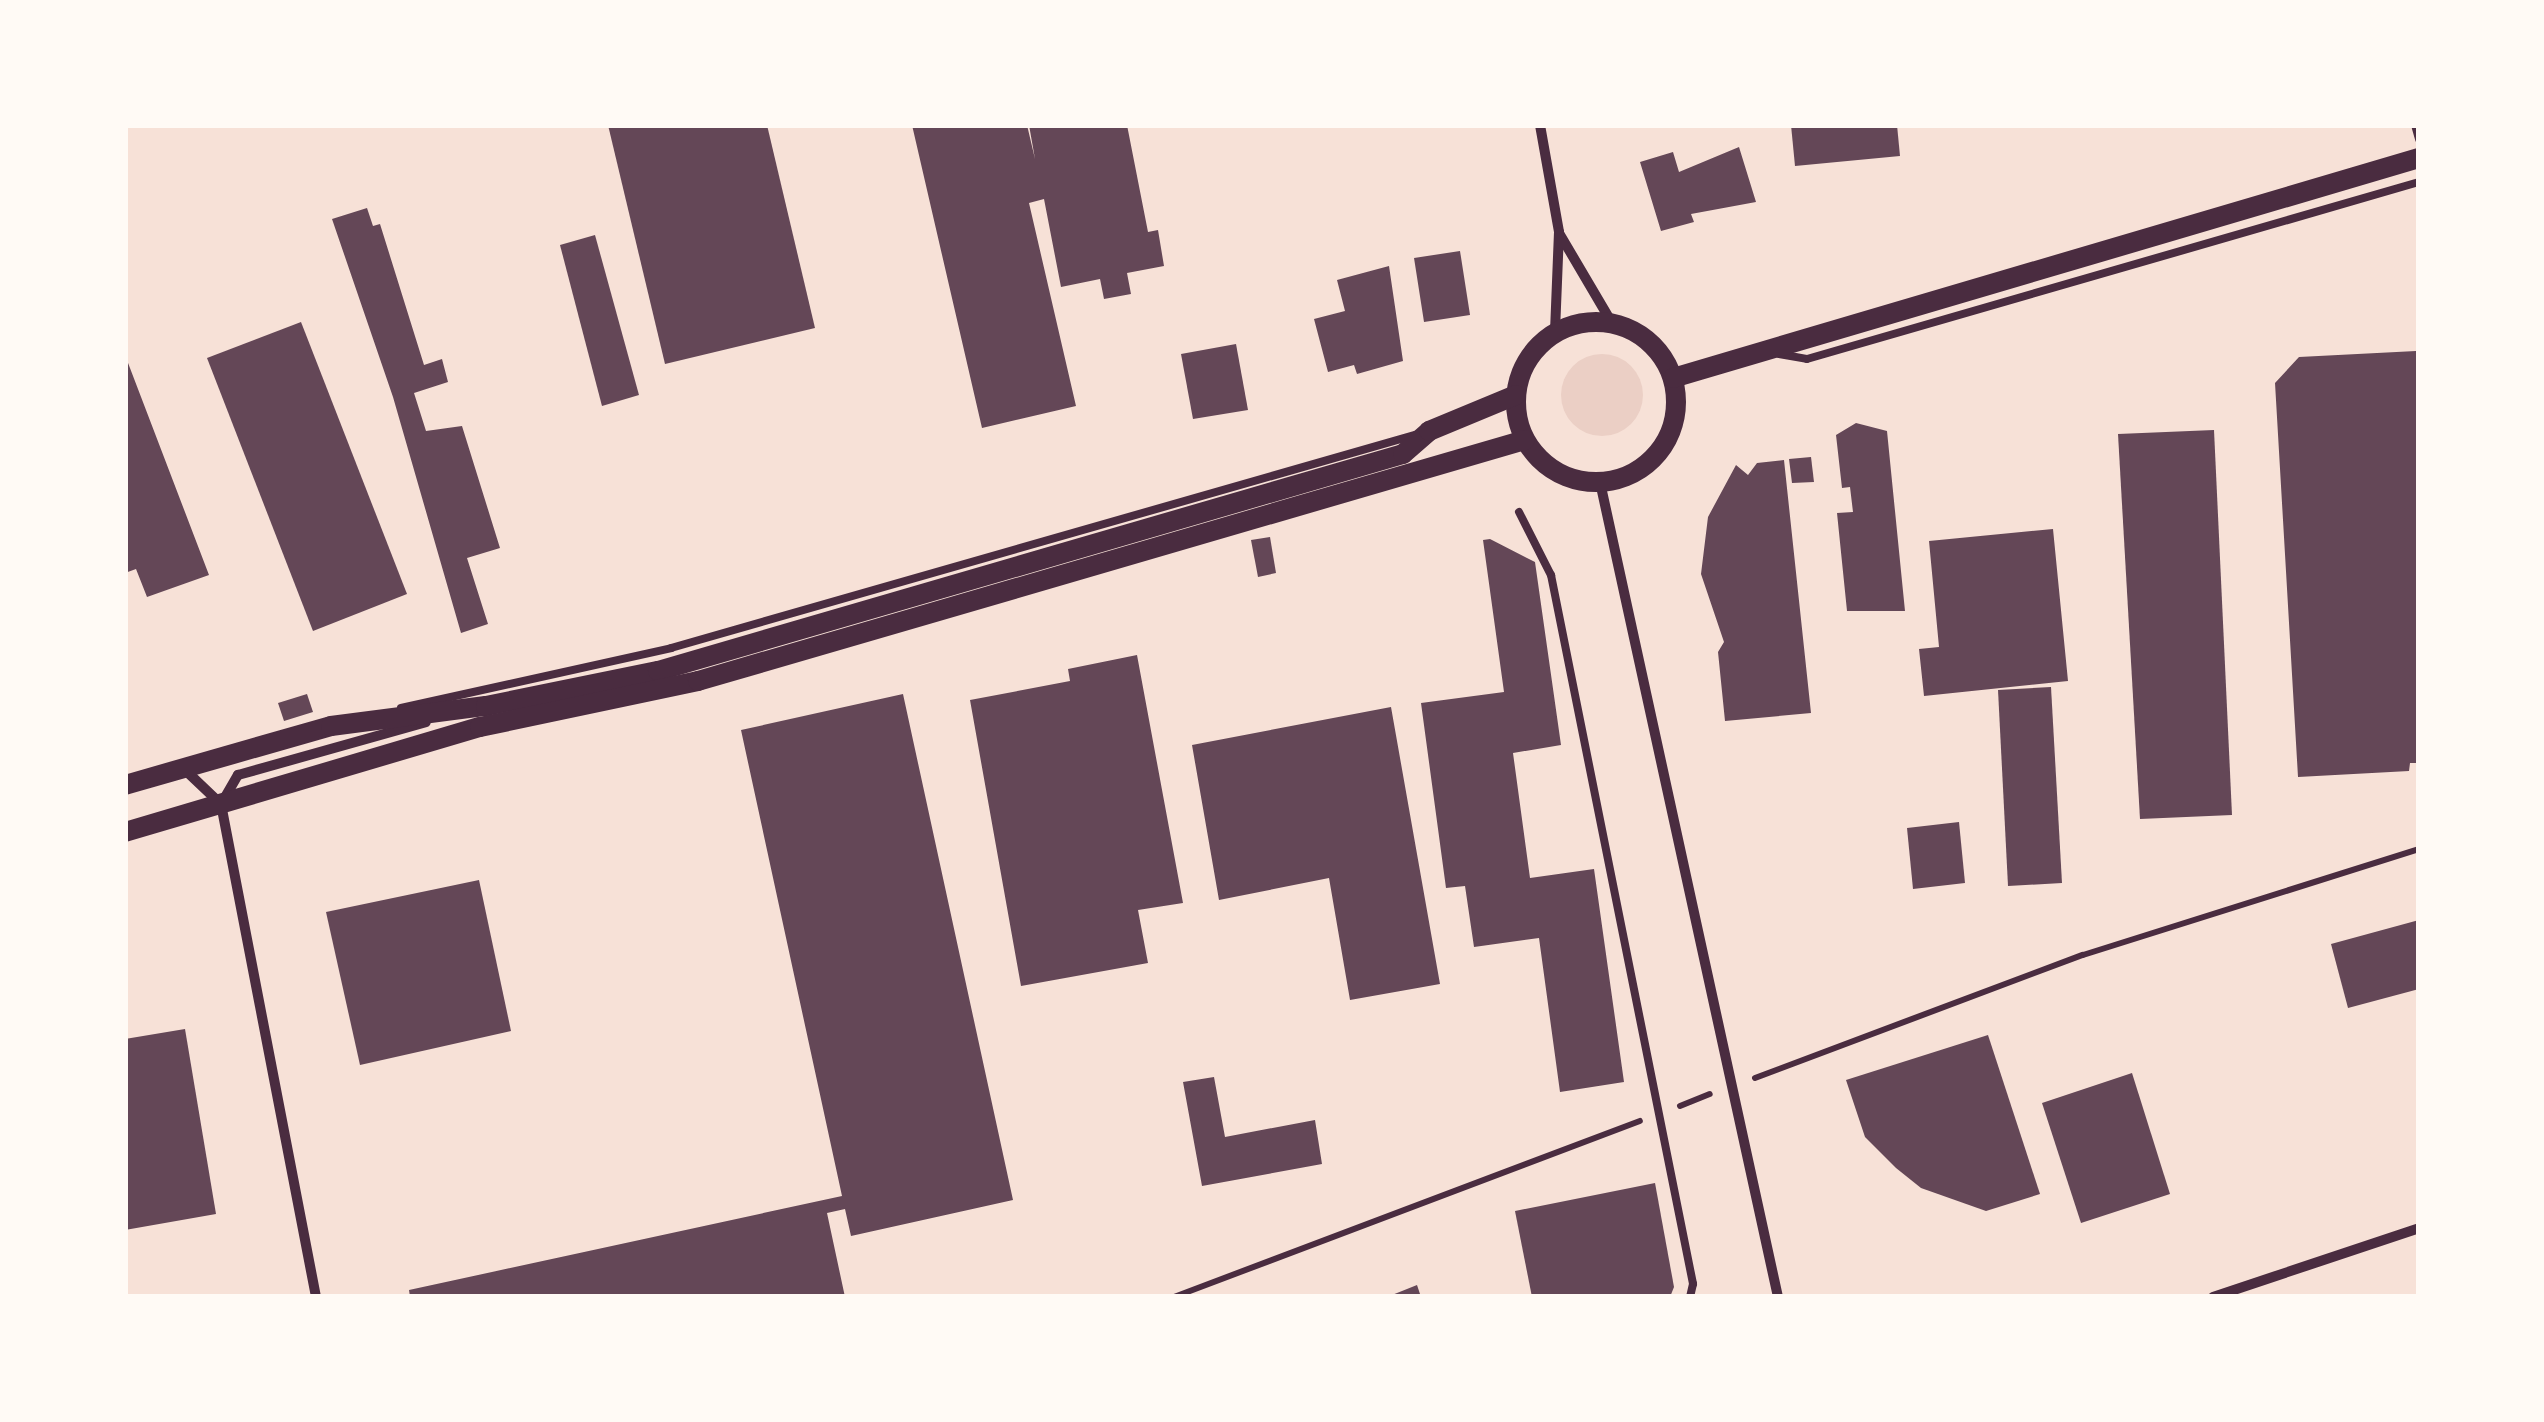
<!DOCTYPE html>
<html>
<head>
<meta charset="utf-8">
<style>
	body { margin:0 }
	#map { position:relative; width:2544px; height:1422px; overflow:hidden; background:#f7e1d7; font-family:"Golos Text",sans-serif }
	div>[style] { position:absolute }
	.green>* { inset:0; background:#ebcfc5 }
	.round { border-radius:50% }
	.building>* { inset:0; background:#644757 }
	.path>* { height:6px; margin:-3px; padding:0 3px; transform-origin:3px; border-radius:3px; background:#4a2c40 }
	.service>* { height:8px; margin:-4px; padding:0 4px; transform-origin:4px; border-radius:4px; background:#4a2c40 }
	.minor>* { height:10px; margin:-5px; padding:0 5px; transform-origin:5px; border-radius:5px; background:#4a2c40 }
	.secondary>* { height:20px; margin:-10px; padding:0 10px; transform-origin:10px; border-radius:10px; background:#4a2c40 }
	.secondary>.ring { margin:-10px; padding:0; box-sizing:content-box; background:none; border:20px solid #4a2c40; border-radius:50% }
	span { translate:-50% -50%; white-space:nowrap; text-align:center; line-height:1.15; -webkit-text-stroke:8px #fffaf5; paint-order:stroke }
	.frame { position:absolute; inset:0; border:128px solid #fffaf5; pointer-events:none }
</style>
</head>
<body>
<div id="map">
	<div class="green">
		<i class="round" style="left:1561px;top:354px;width:82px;height:82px"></i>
	</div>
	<div class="building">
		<i style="clip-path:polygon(608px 125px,767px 125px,815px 328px,665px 364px)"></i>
		<i style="clip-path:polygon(912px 125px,1027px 125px,1035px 159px,1029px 125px,1127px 125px,1148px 232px,1158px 230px,1164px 266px,1127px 273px,1131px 294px,1104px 299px,1100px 279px,1061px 287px,1044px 199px,1029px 203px,1076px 406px,982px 428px)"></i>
		<i style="clip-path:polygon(1791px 125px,1897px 125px,1900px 156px,1795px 166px)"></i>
		<i style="clip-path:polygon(1739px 147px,1756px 202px,1691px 214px,1694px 222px,1661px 231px,1640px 162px,1673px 152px,1679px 172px)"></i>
		<i style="clip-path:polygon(367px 208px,373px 226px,380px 224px,424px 365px,442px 359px,448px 382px,414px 393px,426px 431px,462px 426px,500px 548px,467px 558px,488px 624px,461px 633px,393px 397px,332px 219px)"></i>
		<i style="clip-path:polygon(595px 235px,639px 395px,602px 406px,560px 245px)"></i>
		<i style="clip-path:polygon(1460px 251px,1470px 315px,1424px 322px,1414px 258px)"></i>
		<i style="clip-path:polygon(1389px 266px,1403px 361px,1357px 374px,1354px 365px,1328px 372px,1314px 319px,1345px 311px,1337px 280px)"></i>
		<i style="clip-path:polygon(301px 322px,407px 594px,313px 631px,207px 358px)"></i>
		<i style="clip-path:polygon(1236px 344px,1248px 410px,1193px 419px,1181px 354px)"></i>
		<i style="clip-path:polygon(2416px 351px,2419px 763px,2410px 763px,2409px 771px,2298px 777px,2275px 383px,2299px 357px)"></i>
		<i style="clip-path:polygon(125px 355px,209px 575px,147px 597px,136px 569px,125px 573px)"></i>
		<i style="clip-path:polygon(1856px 423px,1887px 431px,1905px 611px,1847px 611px,1837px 513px,1853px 512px,1850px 487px,1842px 488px,1836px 435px)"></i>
		<i style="clip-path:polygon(2214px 430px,2232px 815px,2140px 819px,2118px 434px)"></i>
		<i style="clip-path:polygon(1811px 457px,1814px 482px,1792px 483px,1789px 459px)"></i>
		<i style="clip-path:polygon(1784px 460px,1811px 713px,1725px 721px,1718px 652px,1724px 642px,1701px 574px,1708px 517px,1736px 465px,1748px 475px,1757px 463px)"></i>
		<i style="clip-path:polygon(2053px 529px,2068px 681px,1924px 696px,1919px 649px,1939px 647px,1929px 541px)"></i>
		<i style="clip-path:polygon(1270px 537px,1276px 573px,1258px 577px,1251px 540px)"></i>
		<i style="clip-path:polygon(1490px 539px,1535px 562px,1561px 745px,1513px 753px,1530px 878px,1594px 869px,1624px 1082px,1560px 1092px,1539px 938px,1474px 947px,1465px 886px,1446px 888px,1421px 703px,1504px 692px,1483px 540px)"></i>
		<i style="clip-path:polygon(1137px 655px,1183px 903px,1138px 910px,1148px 963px,1021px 986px,970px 700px,1070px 681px,1068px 669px)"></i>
		<i style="clip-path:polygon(2051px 687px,2062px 883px,2008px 886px,1998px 690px)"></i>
		<i style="clip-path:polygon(307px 694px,313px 712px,284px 721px,278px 703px)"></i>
		<i style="clip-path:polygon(903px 694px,1013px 1200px,851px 1236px,845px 1209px,827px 1213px,845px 1297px,410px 1297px,409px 1290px,842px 1196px,741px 730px)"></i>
		<i style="clip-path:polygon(1391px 707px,1440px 984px,1350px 1000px,1329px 878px,1219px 900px,1192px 745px)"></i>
		<i style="clip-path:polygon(1959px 822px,1965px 883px,1913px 889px,1907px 828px)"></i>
		<i style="clip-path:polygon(479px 880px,511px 1031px,360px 1065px,326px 912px)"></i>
		<i style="clip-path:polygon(2419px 920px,2419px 989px,2348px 1008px,2331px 944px)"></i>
		<i style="clip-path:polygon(185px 1029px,216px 1214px,125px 1230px,125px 1039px)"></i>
		<i style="clip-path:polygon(1988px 1035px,2040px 1194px,1986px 1211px,1921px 1188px,1896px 1168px,1865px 1137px,1846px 1080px)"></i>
		<i style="clip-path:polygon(2132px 1073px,2170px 1194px,2081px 1223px,2042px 1103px)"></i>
		<i style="clip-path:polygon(1214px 1077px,1225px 1137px,1315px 1120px,1322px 1164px,1202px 1186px,1183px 1082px)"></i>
		<i style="clip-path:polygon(1655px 1183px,1674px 1287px,1670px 1297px,1532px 1297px,1515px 1211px)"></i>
		<i style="clip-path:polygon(1417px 1285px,1421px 1297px,1387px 1297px)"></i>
	</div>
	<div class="path">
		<i style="left:1755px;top:1078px;width:350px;rotate:-20.6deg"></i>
		<i style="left:2083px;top:955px;width:352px;rotate:-17.5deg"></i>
		<i style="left:1680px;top:1106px;width:32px;rotate:-22deg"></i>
		<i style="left:1174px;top:1297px;width:498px;rotate:-20.7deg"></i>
	</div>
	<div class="service">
		<i style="left:2415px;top:125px;width:15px;rotate:74deg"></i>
		<i style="left:1779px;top:354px;width:28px;rotate:10deg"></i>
		<i style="left:1807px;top:359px;width:637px;rotate:-16.13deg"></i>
		<i style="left:1519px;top:512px;width:71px;rotate:63.1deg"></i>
		<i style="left:1551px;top:575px;width:723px;rotate:78.67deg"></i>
		<i style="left:1693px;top:1284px;width:13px;rotate:103deg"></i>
		<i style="left:401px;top:708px;width:277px;rotate:-12.5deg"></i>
		<i style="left:671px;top:648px;width:774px;rotate:-15.98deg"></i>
	</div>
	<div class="minor">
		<i style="left:1540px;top:125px;width:109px;rotate:79.9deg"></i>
		<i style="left:1559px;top:232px;width:100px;rotate:92.3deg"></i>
		<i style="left:1559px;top:233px;width:104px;rotate:59.5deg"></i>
		<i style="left:1600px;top:482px;width:834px;rotate:77.68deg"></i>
		<i style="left:183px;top:768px;width:52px;rotate:43.5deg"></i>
		<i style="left:221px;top:804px;width:502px;rotate:79.09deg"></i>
		<i style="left:224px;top:799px;width:28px;rotate:-60deg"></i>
		<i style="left:238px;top:775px;width:195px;rotate:-15.7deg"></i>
		<i style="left:2213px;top:1297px;width:217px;rotate:-18.5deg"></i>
	</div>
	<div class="secondary">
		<i class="ring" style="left:1516px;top:322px;width:140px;height:140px"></i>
		<i style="left:1673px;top:378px;width:778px;rotate:-16.43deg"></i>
		<i style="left:125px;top:785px;width:214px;rotate:-16deg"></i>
		<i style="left:331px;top:726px;width:156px;rotate:-7.4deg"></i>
		<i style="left:486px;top:706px;width:176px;rotate:-11.5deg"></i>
		<i style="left:658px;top:671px;width:776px;rotate:-16.24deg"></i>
		<i style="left:1403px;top:454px;width:35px;rotate:-41deg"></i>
		<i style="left:1429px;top:431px;width:94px;rotate:-22.5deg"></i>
		<i style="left:125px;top:832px;width:370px;rotate:-16.5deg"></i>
		<i style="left:480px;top:727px;width:223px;rotate:-11.9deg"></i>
		<i style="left:698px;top:681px;width:861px;rotate:-16.25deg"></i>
	</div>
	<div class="frame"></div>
</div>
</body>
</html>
